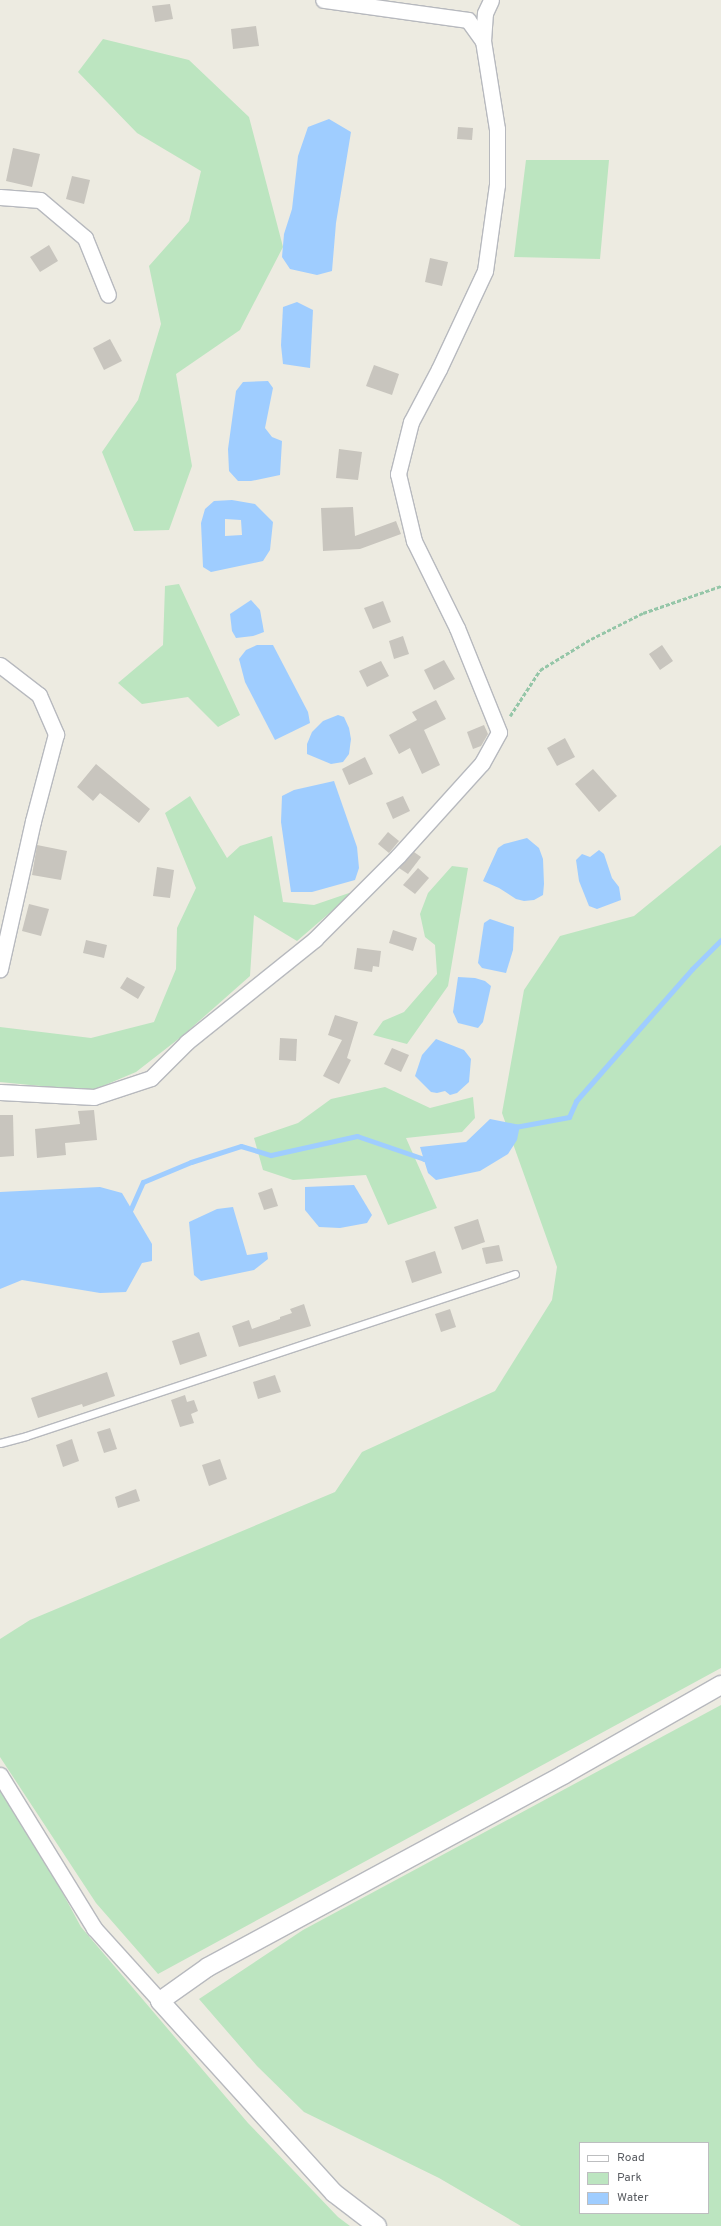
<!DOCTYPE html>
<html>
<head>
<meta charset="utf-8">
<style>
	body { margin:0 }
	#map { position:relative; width:721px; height:2226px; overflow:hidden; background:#edebe1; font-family:Overpass,sans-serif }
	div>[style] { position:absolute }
	.green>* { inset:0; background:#bce5c0 }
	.water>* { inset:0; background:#9fcdff }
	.stream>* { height:5px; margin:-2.5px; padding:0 2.5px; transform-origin:2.5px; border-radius:2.5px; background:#9fcdff }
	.building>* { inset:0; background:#c8c5be }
	.path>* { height:2.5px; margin-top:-1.25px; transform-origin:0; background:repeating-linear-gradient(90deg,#95c6a8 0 4px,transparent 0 6px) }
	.roads { filter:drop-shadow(1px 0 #b7b9be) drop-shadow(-1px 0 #b7b9be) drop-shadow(0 1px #b7b9be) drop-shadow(0 -1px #b7b9be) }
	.service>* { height:7px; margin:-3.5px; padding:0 3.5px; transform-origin:3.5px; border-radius:3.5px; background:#fff }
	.minor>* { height:15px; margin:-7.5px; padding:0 7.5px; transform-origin:7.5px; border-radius:7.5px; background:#fff }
	.tertiary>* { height:18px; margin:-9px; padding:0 9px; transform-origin:9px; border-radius:9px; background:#fff }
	span { translate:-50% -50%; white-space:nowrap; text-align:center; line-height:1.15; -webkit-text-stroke:3.5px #fff; paint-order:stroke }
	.legend { position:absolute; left:579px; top:2142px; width:130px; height:72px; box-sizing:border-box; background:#fff; border:1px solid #bdbec0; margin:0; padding:5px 7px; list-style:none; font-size:12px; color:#5a5d62 }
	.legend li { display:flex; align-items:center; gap:8px; height:20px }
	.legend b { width:20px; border:1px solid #bdbec0 }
</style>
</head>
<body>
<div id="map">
	<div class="green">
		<i style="clip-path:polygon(103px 39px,189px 60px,249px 117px,283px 247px,240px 330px,176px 374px,192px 466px,169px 530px,134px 531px,102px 452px,138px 400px,161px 324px,149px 266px,189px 221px,201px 171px,137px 133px,78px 72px)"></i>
		<i style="clip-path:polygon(526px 160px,609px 160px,600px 259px,514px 257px)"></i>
		<i style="clip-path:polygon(179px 584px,240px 715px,218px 727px,188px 697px,142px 704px,118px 683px,163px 645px,165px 586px)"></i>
		<i style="clip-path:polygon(190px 796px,227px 858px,240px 846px,272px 836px,283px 902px,314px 905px,355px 891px,297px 941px,254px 915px,250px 976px,181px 1037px,136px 1072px,91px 1091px,0 1082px,0 1027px,91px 1038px,154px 1022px,176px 969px,177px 928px,196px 888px,165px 813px)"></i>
		<i style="clip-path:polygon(721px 845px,721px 1668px,158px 1974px,96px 1903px,0 1757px,0 1639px,30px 1620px,335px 1492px,362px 1452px,495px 1391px,552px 1300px,557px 1267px,502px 1113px,524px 990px,560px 936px,634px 916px)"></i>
		<i style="clip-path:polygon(452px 866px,468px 868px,448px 986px,407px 1044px,373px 1035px,383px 1021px,404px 1012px,437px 974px,435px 945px,425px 937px,420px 914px,428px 893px)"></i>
		<i style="clip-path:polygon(385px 1087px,430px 1108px,473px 1097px,475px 1118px,462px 1132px,406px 1138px,437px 1208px,388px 1225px,366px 1175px,293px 1180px,263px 1170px,254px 1138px,298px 1123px,331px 1099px)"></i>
		<i style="clip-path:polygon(evenodd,721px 1705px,721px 2226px,521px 2226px,439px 2178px,304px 2112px,257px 2066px,199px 1999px,303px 1930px,721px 1705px,580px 2143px,708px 2143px,708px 2213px,580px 2213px,580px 2143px)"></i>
		<i style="clip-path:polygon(0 1777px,81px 1927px,248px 2123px,338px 2217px,350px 2226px,0 2226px)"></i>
	</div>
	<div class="water">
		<i style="clip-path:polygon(329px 119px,351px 132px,336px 223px,332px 271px,317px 275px,290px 269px,282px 257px,284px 234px,292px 209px,298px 156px,308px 127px)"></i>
		<i style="clip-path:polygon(297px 302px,313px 310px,310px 368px,283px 364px,281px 345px,283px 307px)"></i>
		<i style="clip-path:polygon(268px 381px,273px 388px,265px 428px,272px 437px,282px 441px,280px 475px,251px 481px,238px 481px,229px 471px,228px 449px,236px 391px,243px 382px)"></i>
		<i style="clip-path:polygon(evenodd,232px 500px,255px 504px,273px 522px,270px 550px,263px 561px,211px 572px,203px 567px,201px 523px,205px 509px,214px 501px,232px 500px,225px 519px,241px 520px,242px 535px,225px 536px,225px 519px)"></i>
		<i style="clip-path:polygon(251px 600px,260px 610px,264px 632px,253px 636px,236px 638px,232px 631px,230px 614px)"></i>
		<i style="clip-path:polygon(257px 645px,273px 645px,308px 712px,310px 723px,275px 740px,245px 682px,239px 659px,246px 650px)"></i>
		<i style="clip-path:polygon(338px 715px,344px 717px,349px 728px,351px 739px,349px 754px,343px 762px,331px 764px,307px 754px,307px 744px,312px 732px,323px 721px)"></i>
		<i style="clip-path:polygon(334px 781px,357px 847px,359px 868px,355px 880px,312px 892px,291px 892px,281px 822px,282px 796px,294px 790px)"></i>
		<i style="clip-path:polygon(527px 838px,539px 848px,543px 859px,544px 884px,543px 895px,534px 900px,524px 901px,516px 899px,499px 888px,483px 881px,498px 848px,504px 844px)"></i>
		<i style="clip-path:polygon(599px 850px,604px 854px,612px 878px,619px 887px,621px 900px,597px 909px,589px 906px,579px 881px,576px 860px,582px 854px,590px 857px)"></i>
		<i style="clip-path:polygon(490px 919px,514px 927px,513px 950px,506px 973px,482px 968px,478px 963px,484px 923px)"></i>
		<i style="clip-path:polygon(458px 977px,475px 978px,485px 981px,491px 986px,483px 1022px,478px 1028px,458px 1023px,453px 1012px)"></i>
		<i style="clip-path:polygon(436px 1039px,464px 1050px,471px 1059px,469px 1082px,457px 1093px,450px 1095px,445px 1091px,437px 1093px,431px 1092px,415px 1076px,422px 1055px)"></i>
		<i style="clip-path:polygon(490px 1119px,520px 1125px,517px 1140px,508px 1154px,480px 1171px,436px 1180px,428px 1173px,420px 1147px,466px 1142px)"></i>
		<i style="clip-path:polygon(354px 1185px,372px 1215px,367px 1223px,340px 1228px,319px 1227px,305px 1210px,305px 1187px)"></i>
		<i style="clip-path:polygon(100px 1187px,122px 1193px,152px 1244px,152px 1261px,142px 1263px,126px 1292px,100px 1293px,22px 1280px,0 1289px,0 1192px)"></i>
		<i style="clip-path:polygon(233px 1207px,247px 1255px,267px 1252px,268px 1259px,254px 1270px,201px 1281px,194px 1275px,189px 1222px,217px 1209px)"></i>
	</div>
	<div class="stream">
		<i style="left:515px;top:1127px;width:55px;rotate:-10.5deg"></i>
		<i style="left:569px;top:1117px;width:17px;rotate:-66deg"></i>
		<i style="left:576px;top:1101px;width:176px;rotate:-48.7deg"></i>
		<i style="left:692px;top:969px;width:41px;rotate:-45deg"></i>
		<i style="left:129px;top:1213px;width:34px;rotate:-66deg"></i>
		<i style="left:143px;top:1182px;width:52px;rotate:-22.6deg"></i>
		<i style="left:191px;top:1162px;width:52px;rotate:-17.7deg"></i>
		<i style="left:241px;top:1146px;width:31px;rotate:17deg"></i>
		<i style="left:271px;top:1155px;width:88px;rotate:-12.5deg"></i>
		<i style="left:357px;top:1136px;width:71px;rotate:18.9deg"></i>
		<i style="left:424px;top:1159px;width:6px;rotate:-18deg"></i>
	</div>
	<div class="building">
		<i style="clip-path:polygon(170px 4px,173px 19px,155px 22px,152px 6px)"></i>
		<i style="clip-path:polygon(256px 26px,259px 46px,233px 49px,231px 29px)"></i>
		<i style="clip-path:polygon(458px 127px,473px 128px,472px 140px,457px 139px)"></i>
		<i style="clip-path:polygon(13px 148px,40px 154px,32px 187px,6px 181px)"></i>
		<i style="clip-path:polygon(72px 176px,90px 180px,84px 204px,66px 199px)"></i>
		<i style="clip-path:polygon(49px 245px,58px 261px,40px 272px,30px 257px)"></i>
		<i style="clip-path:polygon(430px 258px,448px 262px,442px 286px,425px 282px)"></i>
		<i style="clip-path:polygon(110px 339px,122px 361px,104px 370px,93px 348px)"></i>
		<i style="clip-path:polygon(374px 365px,399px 374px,392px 395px,366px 386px)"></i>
		<i style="clip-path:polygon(339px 449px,362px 452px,358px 480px,336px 478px)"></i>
		<i style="clip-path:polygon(353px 507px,355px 536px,396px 521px,401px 534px,360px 549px,323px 551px,321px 508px)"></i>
		<i style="clip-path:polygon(383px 601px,391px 622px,373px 629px,364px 608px)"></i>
		<i style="clip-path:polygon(403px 636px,409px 654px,394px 659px,389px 641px)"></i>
		<i style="clip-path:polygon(662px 645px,673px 661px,660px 670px,649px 654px)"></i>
		<i style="clip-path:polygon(444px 660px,455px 679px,434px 690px,424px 670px)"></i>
		<i style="clip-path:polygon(381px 661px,389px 676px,367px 687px,359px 671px)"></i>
		<i style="clip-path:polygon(436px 700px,446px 719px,424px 730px,440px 765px,422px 774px,410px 748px,399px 754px,389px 735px,417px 720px,412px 712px)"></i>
		<i style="clip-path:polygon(484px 725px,488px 734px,481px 746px,473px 749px,467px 732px)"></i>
		<i style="clip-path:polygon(565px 738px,575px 757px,557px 766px,547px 748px)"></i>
		<i style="clip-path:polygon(365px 757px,373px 774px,349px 785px,342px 769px)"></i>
		<i style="clip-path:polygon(96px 764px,150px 809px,139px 823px,100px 793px,93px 801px,77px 787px)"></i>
		<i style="clip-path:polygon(593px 769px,617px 796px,599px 812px,575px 784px)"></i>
		<i style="clip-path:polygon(403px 796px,410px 811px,393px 819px,386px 803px)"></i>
		<i style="clip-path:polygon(388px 832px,399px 841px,389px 853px,378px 844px)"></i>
		<i style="clip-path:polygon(37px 845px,67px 851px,61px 880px,32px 875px)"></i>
		<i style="clip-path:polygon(414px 852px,421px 857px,408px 874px,399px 868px)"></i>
		<i style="clip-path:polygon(157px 867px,174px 870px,170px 898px,153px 896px)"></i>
		<i style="clip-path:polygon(418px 868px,429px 878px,415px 894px,403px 885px)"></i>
		<i style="clip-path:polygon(29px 904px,49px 909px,41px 936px,22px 931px)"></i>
		<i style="clip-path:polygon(393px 930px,417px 938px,413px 951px,389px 943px)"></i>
		<i style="clip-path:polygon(86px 940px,107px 945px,104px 958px,83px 953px)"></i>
		<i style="clip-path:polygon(357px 948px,381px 951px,379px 967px,373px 966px,372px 972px,354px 969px)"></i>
		<i style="clip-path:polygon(127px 977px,145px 987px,138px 999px,120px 988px)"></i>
		<i style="clip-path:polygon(335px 1015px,358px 1022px,347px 1058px,351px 1060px,339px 1084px,323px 1076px,342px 1040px,328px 1035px)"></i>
		<i style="clip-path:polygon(280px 1038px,297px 1039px,296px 1061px,279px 1060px)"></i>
		<i style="clip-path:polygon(392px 1048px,409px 1055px,401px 1072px,384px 1064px)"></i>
		<i style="clip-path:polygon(94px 1110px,97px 1140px,65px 1143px,66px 1155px,37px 1158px,35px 1129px,80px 1124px,78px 1111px)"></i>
		<i style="clip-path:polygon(0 1115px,13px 1115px,14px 1156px,0 1157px)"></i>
		<i style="clip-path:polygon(272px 1188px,278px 1206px,264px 1210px,258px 1193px)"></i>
		<i style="clip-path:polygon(478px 1219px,485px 1242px,462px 1250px,454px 1227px)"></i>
		<i style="clip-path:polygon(499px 1245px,503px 1261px,486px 1264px,482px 1248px)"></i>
		<i style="clip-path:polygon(435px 1251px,442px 1273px,412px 1283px,405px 1261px)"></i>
		<i style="clip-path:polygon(304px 1304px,311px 1326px,239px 1347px,232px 1326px,249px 1320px,252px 1329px,280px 1319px,280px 1317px,292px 1313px,290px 1309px)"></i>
		<i style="clip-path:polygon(450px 1309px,456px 1327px,441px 1332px,435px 1314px)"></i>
		<i style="clip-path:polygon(199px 1332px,207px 1356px,180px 1365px,172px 1341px)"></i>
		<i style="clip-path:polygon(107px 1372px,115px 1396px,83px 1407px,82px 1404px,38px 1418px,31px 1398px)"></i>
		<i style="clip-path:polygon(275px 1375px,281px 1392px,258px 1399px,253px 1382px)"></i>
		<i style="clip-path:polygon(185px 1395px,187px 1402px,194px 1400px,198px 1411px,191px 1414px,194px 1423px,180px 1427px,171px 1400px)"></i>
		<i style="clip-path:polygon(110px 1428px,117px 1449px,104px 1453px,97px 1432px)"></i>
		<i style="clip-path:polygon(72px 1439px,79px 1461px,63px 1467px,56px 1445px)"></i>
		<i style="clip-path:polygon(220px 1459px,227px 1479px,209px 1486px,202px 1465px)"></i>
		<i style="clip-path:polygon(136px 1489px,140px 1501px,118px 1508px,115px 1497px)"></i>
	</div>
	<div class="path">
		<i style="left:510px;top:716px;width:55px;rotate:-56.9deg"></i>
		<i style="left:540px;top:670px;width:60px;rotate:-31.3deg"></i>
		<i style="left:591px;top:639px;width:58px;rotate:-26.6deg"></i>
		<i style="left:643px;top:613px;width:83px;rotate:-19.1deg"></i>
	</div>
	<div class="roads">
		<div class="service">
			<i style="left:0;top:1443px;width:27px;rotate:-15deg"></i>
			<i style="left:26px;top:1436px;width:515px;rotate:-18.33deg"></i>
		</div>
		<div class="minor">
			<i style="left:483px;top:41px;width:28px;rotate:-86deg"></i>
			<i style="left:485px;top:13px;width:14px;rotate:-65deg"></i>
			<i style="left:0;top:197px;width:40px;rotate:4.3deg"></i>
			<i style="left:40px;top:200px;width:59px;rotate:40.2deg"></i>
			<i style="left:85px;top:238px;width:61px;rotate:68deg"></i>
			<i style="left:0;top:665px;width:49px;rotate:37.6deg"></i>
			<i style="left:39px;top:695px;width:43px;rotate:66.4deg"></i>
			<i style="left:56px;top:734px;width:90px;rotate:104.8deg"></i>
			<i style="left:33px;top:821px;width:152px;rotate:102.6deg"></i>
			<i style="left:0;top:1092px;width:94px;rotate:3deg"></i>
			<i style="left:94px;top:1097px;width:60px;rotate:-18.4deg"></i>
			<i style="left:151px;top:1078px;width:51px;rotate:-45deg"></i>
			<i style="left:187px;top:1042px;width:164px;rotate:-38.8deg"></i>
			<i style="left:315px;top:939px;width:117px;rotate:-45deg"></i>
			<i style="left:398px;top:856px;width:125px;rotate:-47.9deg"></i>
			<i style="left:482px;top:763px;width:35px;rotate:-61deg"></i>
			<i style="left:499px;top:732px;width:112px;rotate:-112deg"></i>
			<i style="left:457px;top:628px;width:97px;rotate:-116.3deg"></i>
			<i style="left:414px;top:541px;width:69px;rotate:-103.4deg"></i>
			<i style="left:398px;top:474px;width:54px;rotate:-76deg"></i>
			<i style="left:411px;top:422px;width:60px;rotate:-62.2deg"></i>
			<i style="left:439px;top:369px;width:108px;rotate:-64.9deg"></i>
			<i style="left:485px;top:271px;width:87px;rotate:-82.1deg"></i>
			<i style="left:497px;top:185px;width:56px;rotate:-90deg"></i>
			<i style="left:497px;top:129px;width:89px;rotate:-99deg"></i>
			<i style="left:483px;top:41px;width:26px;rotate:-126deg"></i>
			<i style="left:468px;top:20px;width:146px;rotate:-172.1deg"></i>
			<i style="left:0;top:1775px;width:180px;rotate:58.4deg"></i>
			<i style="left:94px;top:1928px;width:98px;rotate:47.9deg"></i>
		</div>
		<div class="tertiary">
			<i style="left:377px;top:2226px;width:54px;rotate:-142.5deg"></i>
			<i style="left:334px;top:2193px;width:259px;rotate:-132.2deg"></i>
			<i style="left:160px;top:2001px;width:59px;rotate:-35.3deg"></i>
			<i style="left:208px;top:1967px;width:404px;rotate:-28.4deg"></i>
			<i style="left:563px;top:1775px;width:182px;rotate:-29.7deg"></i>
		</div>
	</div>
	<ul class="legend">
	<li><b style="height:5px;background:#fff"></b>Road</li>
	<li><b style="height:11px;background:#bce5c0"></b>Park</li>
	<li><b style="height:11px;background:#9fcdff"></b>Water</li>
	</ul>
</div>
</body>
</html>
